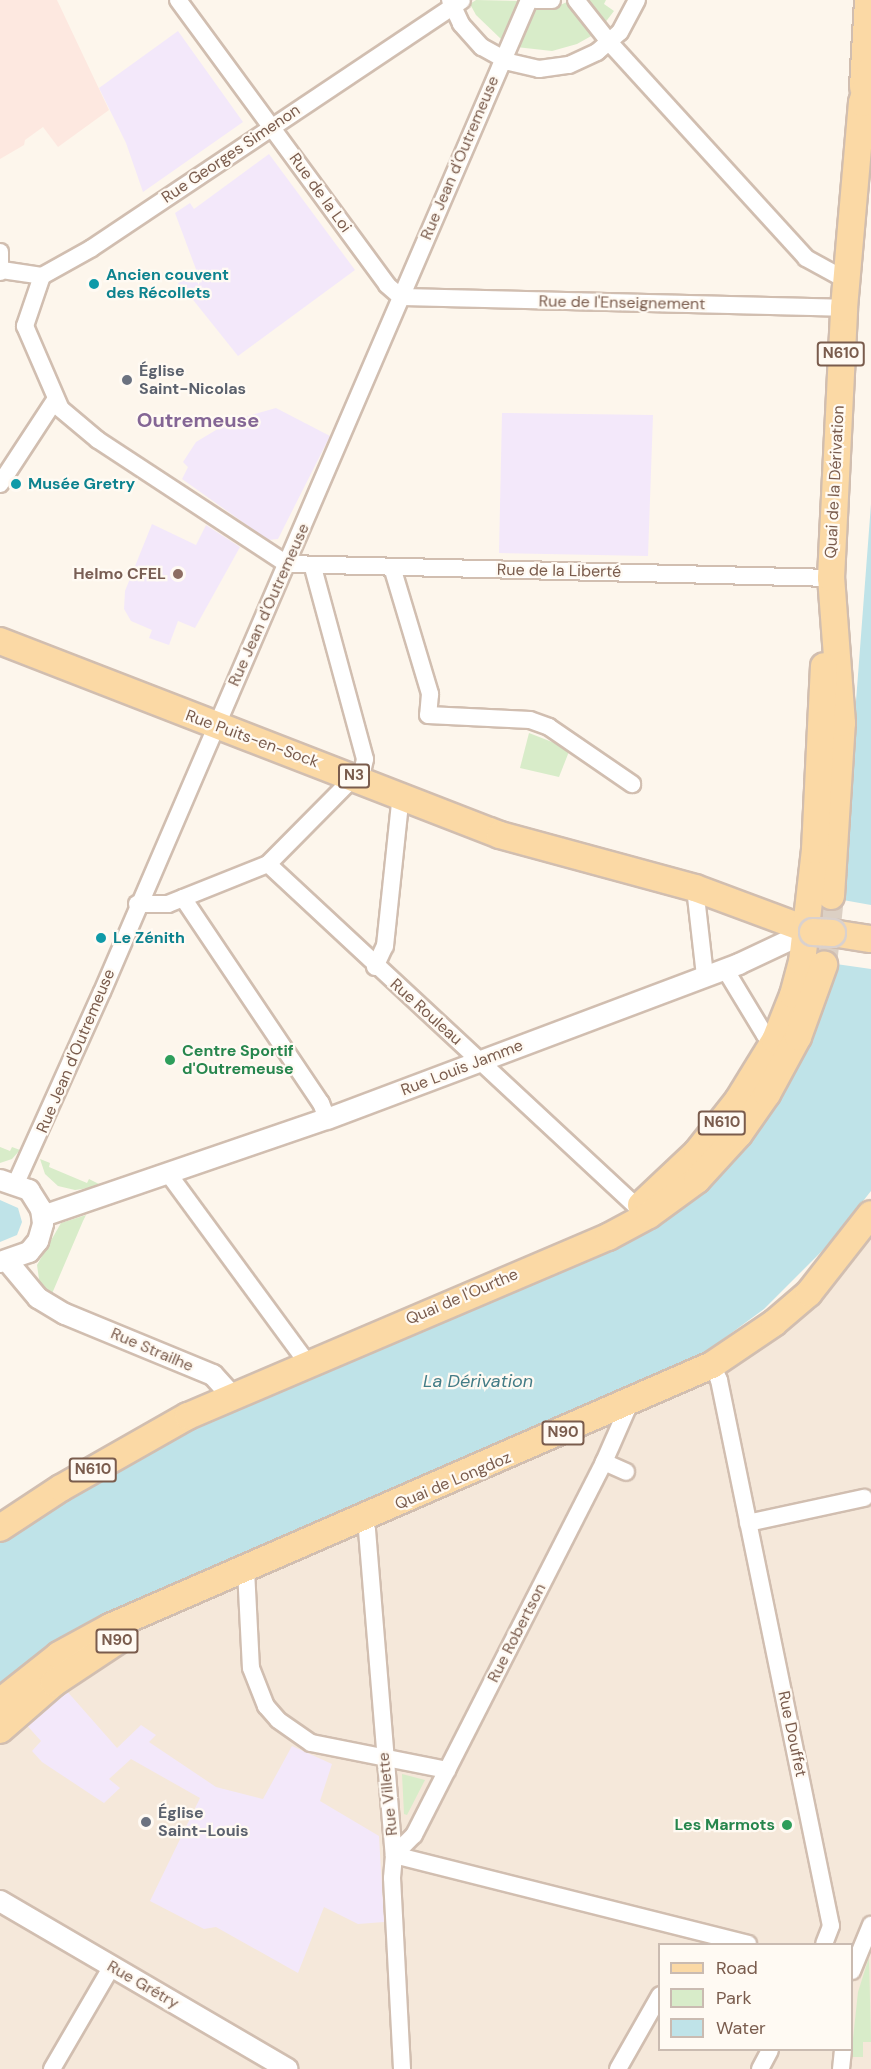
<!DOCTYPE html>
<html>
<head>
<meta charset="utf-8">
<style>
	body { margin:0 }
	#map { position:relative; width:871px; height:2069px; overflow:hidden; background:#fdf6ec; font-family:"DM Sans",sans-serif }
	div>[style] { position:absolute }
	.residential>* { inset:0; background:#f5e8da }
	.commercial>* { inset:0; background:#fde8e0 }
	.education>* { inset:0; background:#f3e8fa }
	.green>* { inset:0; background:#d8ecc9 }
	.water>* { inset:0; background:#bfe3e8 }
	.pier>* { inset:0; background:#fdf6ec }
	.primary-tunnel>* { height:26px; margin-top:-13px; transform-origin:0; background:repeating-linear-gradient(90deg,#dcd0c4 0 26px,transparent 0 39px) }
	.roads { filter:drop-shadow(2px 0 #d1beb0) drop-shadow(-2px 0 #d1beb0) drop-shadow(0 2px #d1beb0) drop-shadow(0 -2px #d1beb0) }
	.minor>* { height:16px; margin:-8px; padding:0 8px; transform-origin:8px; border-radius:8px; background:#fff }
	.tertiary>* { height:20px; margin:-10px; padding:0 10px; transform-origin:10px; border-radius:10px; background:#fff }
	.primary>* { height:26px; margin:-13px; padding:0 13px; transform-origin:13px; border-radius:13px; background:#fbd9a5 }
	.bridges { filter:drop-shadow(2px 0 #dad1cd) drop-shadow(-2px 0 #dad1cd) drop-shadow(0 2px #dad1cd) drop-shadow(0 -2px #dad1cd) }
	.primary-bridge>* { height:26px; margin:-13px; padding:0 13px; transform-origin:13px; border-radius:13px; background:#fbd9a5 }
	.dots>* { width:16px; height:16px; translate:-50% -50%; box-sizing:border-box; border:3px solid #fffaf3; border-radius:50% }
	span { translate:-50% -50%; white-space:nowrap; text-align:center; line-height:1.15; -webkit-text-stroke:4.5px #fffaf3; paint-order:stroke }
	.shield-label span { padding:2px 4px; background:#fffaf3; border:2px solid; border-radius:4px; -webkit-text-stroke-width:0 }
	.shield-label { font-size:15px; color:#7a5c4d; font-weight:700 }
	.street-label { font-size:16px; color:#7a5c4d }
	.culture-label { font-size:16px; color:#0d838f; font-weight:700 }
	.left { translate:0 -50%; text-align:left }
	.worship-label { font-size:16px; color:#5b616d; font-weight:700 }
	.education-label { font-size:16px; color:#785e54; font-weight:700 }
	.right { translate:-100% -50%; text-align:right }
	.leisure-label { font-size:16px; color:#27864d; font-weight:700 }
	.water-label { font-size:18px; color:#437c86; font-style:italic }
	.quarter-label { font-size:20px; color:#846695; font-weight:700 }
	.legend { position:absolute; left:658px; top:1943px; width:195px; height:108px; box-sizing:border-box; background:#fffaf3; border:2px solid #cabbb1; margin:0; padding:8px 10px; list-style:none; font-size:18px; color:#7a5c4d }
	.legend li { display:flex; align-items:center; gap:12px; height:30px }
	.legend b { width:30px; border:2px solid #cabbb1 }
</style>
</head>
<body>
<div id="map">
	<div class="residential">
		<i style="clip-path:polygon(evenodd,871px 1230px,871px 2069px,0 2069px,0 1684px,43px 1651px,96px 1624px,696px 1359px,857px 1245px,871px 1230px,660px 1944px,852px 1944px,852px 2050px,660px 2050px,660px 1944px)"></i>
	</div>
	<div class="commercial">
		<i style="clip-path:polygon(0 0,57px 0,109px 110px,58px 147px,43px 127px,25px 140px,24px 145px,0 159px)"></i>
	</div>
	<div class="education">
		<i style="clip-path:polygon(178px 31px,243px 122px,143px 192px,126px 143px,99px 88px)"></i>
		<i style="clip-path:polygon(269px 154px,355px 270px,238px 356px,186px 291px,180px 291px,178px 283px,197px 272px,175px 213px,190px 203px,194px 209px)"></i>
		<i style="clip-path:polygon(276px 408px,330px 436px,278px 539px,268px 540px,182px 479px,188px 467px,183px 462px,196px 442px,231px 421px)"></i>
		<i style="clip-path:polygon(502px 413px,653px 415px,648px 556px,499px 553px)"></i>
		<i style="clip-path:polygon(152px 524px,196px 545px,206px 525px,240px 547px,195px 628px,178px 621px,169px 645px,149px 638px,152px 630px,131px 621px,124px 609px,125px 591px)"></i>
		<i style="clip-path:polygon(66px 1690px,117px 1748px,141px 1725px,156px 1735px,149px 1742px,216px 1787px,263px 1799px,292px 1746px,332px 1764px,320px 1801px,379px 1836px,384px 1922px,358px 1924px,324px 1907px,298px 1973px,216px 1927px,204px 1929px,150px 1901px,200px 1798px,131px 1759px,109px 1779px,120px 1788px,104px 1803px,42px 1762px,32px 1751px,41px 1741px,23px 1721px)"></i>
	</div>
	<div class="green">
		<i style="clip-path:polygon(476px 0,519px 1px,502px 40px,476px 15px,470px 4px)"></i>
		<i style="clip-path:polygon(585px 0,606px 0,604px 4px,614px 11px,604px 24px)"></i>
		<i style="clip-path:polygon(567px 2px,593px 35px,577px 44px,552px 51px,516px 47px,534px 8px,551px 9px)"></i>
		<i style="clip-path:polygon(529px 733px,570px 749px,559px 777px,520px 768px)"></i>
		<i style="clip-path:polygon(0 1147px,10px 1151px,12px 1147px,20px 1150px,12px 1159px,0 1163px)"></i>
		<i style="clip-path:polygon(40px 1159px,50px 1163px,49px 1167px,87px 1183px,89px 1179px,103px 1186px,75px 1190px,58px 1186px,45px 1174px)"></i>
		<i style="clip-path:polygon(86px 1215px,83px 1221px,51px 1296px,40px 1286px,37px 1265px,61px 1223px)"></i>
		<i style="clip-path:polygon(402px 1774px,425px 1780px,407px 1815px,404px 1814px)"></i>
		<i style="clip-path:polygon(869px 1957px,871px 2042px,863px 2042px,863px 2057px,851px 2057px,858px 1992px)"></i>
	</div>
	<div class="water">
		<i style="clip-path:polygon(871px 504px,871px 1191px,829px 1244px,764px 1309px,696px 1359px,97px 1624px,43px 1651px,0 1684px,0 1541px,51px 1506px,173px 1437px,629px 1238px,810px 1041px,836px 964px)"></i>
		<i style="clip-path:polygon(0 1200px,18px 1208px,22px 1222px,17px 1235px,0 1242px)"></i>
	</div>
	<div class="pier">
		<i style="clip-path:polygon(843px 900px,871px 905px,871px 969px,836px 964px)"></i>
	</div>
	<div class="primary-tunnel">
		<i style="left:824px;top:965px;width:69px;rotate:-84.2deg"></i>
	</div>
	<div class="roads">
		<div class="minor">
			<i style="left:178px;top:0;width:353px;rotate:53.7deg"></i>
			<i style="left:387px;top:285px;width:18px;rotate:41deg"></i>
			<i style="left:401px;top:297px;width:443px;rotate:1.4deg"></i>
			<i style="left:450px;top:0;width:26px;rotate:65deg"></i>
			<i style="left:461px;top:24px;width:31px;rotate:48deg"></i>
			<i style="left:482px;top:47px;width:31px;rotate:29deg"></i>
			<i style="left:509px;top:62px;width:31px;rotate:13deg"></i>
			<i style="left:539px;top:69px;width:30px;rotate:-8deg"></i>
			<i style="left:569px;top:65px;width:31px;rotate:-25deg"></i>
			<i style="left:597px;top:52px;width:30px;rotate:-41deg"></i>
			<i style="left:620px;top:32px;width:36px;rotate:-62deg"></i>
			<i style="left:536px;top:0;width:16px"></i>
			<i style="left:576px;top:0;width:55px;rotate:51.7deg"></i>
			<i style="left:610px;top:43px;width:291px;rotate:47.6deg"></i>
			<i style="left:806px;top:258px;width:46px;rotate:28.8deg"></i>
			<i style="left:0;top:252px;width:20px;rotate:90deg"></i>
			<i style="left:2px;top:270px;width:40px;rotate:8.5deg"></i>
			<i style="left:42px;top:276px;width:57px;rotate:-29.2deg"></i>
			<i style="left:92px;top:248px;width:445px;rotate:-33.8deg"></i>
			<i style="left:42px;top:276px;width:53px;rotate:108.8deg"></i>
			<i style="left:25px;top:326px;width:90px;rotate:66.6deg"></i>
			<i style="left:61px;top:409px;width:48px;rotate:40deg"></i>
			<i style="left:98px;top:440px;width:226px;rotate:33.3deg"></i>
			<i style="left:287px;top:564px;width:544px;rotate:1.47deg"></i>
			<i style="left:0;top:484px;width:100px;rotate:-56.8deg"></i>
			<i style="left:392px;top:567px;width:133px;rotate:73.3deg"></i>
			<i style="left:430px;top:694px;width:21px;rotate:95deg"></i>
			<i style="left:428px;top:715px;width:102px;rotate:2.8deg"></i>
			<i style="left:530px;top:720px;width:20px;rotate:20deg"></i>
			<i style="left:549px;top:727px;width:101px;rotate:34.5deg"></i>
			<i style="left:268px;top:864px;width:505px;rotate:42.91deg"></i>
			<i style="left:695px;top:888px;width:89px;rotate:83.5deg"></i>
			<i style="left:183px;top:898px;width:247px;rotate:56.1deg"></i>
			<i style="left:321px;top:1103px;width:17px;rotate:69deg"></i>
			<i style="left:137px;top:904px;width:31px"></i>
			<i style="left:168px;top:904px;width:108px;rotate:-21.8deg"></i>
			<i style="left:268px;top:864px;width:135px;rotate:-45.3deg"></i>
			<i style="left:363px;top:768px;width:9px;rotate:-77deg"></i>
			<i style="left:365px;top:759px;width:199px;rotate:-105.2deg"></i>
			<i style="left:375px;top:967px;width:23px;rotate:-65deg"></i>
			<i style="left:385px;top:946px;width:152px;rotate:-84deg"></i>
			<i style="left:725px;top:969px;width:77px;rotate:58.8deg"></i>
			<i style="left:765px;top:1035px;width:11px;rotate:27deg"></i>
			<i style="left:170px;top:1176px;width:233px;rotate:53.7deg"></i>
			<i style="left:16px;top:1183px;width:209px;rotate:-65.8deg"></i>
			<i style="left:102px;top:992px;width:1080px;rotate:-66.71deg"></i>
			<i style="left:712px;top:1365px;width:17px;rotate:65deg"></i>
			<i style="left:719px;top:1380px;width:557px;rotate:78.41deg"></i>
			<i style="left:831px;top:1926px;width:19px;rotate:111deg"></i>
			<i style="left:604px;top:1462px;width:24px;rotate:24deg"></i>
			<i style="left:362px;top:1520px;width:11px;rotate:63deg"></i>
			<i style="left:367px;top:1530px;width:326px;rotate:85.3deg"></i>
			<i style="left:394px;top:1855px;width:23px;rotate:95deg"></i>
			<i style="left:392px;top:1878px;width:191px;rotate:87deg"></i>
			<i style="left:748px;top:1523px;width:119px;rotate:-12.2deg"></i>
			<i style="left:246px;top:1570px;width:98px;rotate:87.1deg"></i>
			<i style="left:251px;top:1668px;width:41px;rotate:68.5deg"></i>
			<i style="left:266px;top:1706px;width:18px;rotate:49deg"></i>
			<i style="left:278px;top:1720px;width:40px;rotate:34.9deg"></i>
			<i style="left:311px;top:1743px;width:139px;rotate:11.2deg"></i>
			<i style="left:394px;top:1855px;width:28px;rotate:-45deg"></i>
			<i style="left:414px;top:1835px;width:419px;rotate:-63deg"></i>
			<i style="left:604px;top:1462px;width:62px;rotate:-66.3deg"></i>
			<i style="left:394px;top:1855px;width:365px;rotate:14.1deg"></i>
			<i style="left:852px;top:1971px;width:50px;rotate:-67.6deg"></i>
			<i style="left:52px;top:2069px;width:119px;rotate:-59.8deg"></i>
			<i style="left:618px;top:2069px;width:85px;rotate:-60.4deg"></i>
			<i style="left:760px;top:2069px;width:21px;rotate:-62deg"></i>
			<i style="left:841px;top:2069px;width:19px;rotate:-84deg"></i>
		</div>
		<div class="tertiary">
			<i style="left:0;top:1180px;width:31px;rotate:19deg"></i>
			<i style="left:29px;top:1190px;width:22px;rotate:58deg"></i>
			<i style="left:41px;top:1209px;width:15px;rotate:82deg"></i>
			<i style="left:43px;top:1224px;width:18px;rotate:106deg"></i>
			<i style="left:38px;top:1241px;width:14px;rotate:129deg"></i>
			<i style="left:29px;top:1252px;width:31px;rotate:161deg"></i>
			<i style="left:43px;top:1216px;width:300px;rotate:-18.9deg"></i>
			<i style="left:327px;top:1119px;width:440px;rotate:-20.6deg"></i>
			<i style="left:739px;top:964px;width:75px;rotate:-25.2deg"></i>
			<i style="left:8px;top:1262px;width:47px;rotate:50.2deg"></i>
			<i style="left:38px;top:1298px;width:31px;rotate:31deg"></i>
			<i style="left:65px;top:1314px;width:160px;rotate:22.4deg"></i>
			<i style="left:213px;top:1375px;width:28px;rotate:48deg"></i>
			<i style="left:0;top:1901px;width:333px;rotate:30.3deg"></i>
		</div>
		<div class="primary">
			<i style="left:863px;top:87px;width:87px;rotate:-86.7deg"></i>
			<i style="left:0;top:641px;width:536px;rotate:21.21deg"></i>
			<i style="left:500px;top:835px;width:202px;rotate:15.2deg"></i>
			<i style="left:695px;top:888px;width:126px;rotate:20.4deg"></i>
			<i style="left:831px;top:896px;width:173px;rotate:-86.4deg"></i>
			<i style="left:842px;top:723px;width:145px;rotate:-94.3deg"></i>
			<i style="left:831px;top:578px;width:270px;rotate:-87.2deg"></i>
			<i style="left:844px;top:308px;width:206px;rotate:-85deg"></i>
			<i style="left:862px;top:103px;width:35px;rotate:-75deg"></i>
			<i style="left:832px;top:933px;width:39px;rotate:9deg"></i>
			<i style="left:641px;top:1205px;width:77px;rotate:-43.4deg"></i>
			<i style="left:697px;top:1152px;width:66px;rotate:-51.7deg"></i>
			<i style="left:738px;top:1100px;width:70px;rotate:-58.3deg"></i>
			<i style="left:775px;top:1040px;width:48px;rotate:-68.2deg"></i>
			<i style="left:793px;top:995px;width:34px;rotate:-75deg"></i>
			<i style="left:802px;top:962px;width:113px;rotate:-83.4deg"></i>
			<i style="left:815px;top:850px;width:184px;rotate:-87.2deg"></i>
			<i style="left:0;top:1528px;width:73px;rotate:-33.3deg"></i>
			<i style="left:61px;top:1488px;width:146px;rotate:-29.6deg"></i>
			<i style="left:188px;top:1416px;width:457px;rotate:-23.1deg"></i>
			<i style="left:608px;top:1237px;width:47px;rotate:-28.2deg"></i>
			<i style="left:649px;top:1215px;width:59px;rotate:-36.1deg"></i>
			<i style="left:697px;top:1180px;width:62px;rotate:-47.6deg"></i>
			<i style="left:739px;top:1134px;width:49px;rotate:-55deg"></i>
			<i style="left:767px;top:1094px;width:65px;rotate:-61.5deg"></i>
			<i style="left:798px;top:1037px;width:77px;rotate:-70.1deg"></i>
			<i style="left:0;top:1702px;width:75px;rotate:-38.5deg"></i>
			<i style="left:59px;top:1655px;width:58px;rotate:-28.8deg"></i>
			<i style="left:110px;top:1627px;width:657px;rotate:-23.52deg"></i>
			<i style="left:712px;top:1365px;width:75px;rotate:-34.1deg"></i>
			<i style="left:774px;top:1323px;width:46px;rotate:-40.6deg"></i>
			<i style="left:809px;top:1293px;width:100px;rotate:-51.9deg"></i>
			<i style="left:0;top:1730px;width:72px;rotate:-41deg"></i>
			<i style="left:54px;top:1683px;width:78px;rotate:-33.5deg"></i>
		</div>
	</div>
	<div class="bridges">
		<div class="primary-bridge">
			<i style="left:813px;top:932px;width:19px;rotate:3deg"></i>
		</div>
	</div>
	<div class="dots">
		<i style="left:94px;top:284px;background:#0f9aa8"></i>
		<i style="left:127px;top:380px;background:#6b7280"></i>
		<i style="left:16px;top:484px;background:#0f9aa8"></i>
		<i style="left:178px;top:574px;background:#8d6e63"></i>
		<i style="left:101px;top:938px;background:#0f9aa8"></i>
		<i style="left:170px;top:1060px;background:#2e9e5b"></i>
		<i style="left:146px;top:1822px;background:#6b7280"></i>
		<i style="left:787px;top:1825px;background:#2e9e5b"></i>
	</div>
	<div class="shield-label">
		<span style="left:841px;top:354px">N610</span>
		<span style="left:354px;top:776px">N3</span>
		<span style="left:722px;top:1123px">N610</span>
		<span style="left:563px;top:1433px">N90</span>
		<span style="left:93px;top:1470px">N610</span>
		<span style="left:117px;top:1641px">N90</span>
	</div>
	<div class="street-label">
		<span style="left:231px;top:154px;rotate:-34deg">Rue Georges Simenon</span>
		<span style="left:460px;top:158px;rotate:-67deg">Rue Jean d'Outremeuse</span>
		<span style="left:320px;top:193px;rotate:54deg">Rue de la Loi</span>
		<span style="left:622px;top:303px;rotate:1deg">Rue de l'Enseignement</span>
		<span style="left:835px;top:482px;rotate:-87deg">Quai de la Dérivation</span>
		<span style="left:559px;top:571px;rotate:1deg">Rue de la Liberté</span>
		<span style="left:269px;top:605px;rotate:-66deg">Rue Jean d'Outremeuse</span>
		<span style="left:252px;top:739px;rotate:20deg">Rue Puits-en-Sock</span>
		<span style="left:426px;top:1012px;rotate:42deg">Rue Rouleau</span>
		<span style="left:76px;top:1051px;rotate:-67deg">Rue Jean d'Outremeuse</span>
		<span style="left:462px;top:1068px;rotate:-21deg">Rue Louis Jamme</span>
		<span style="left:462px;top:1297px;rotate:-23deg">Quai de l'Ourthe</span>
		<span style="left:152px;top:1350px;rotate:23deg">Rue Strailhe</span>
		<span style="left:453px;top:1481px;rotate:-23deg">Quai de Longdoz</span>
		<span style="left:517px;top:1633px;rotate:-63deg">Rue Robertson</span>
		<span style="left:792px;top:1734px;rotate:78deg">Rue Douffet</span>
		<span style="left:388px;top:1794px;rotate:-96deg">Rue Villette</span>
		<span style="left:143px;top:1985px;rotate:30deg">Rue Grétry</span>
	</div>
	<div class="culture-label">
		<span class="left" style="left:106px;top:284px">Ancien couvent<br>des Récollets</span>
		<span class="left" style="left:28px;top:484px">Musée Gretry</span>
		<span class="left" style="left:113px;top:938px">Le Zénith</span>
	</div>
	<div class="worship-label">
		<span class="left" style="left:139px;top:380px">Église<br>Saint-Nicolas</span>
		<span class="left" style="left:158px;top:1822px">Église<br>Saint-Louis</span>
	</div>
	<div class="education-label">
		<span class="right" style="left:166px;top:574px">Helmo CFEL</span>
	</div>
	<div class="leisure-label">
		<span class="left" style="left:182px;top:1060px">Centre Sportif<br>d'Outremeuse</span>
		<span class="right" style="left:775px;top:1825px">Les Marmots</span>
	</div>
	<div class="water-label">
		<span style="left:478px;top:1381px">La Dérivation</span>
	</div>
	<div class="quarter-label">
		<span style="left:198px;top:420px">Outremeuse</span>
	</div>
	<ul class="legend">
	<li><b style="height:8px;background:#fbd9a5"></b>Road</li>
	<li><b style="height:16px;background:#d8ecc9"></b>Park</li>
	<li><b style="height:16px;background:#bfe3e8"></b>Water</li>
	</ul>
</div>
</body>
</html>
